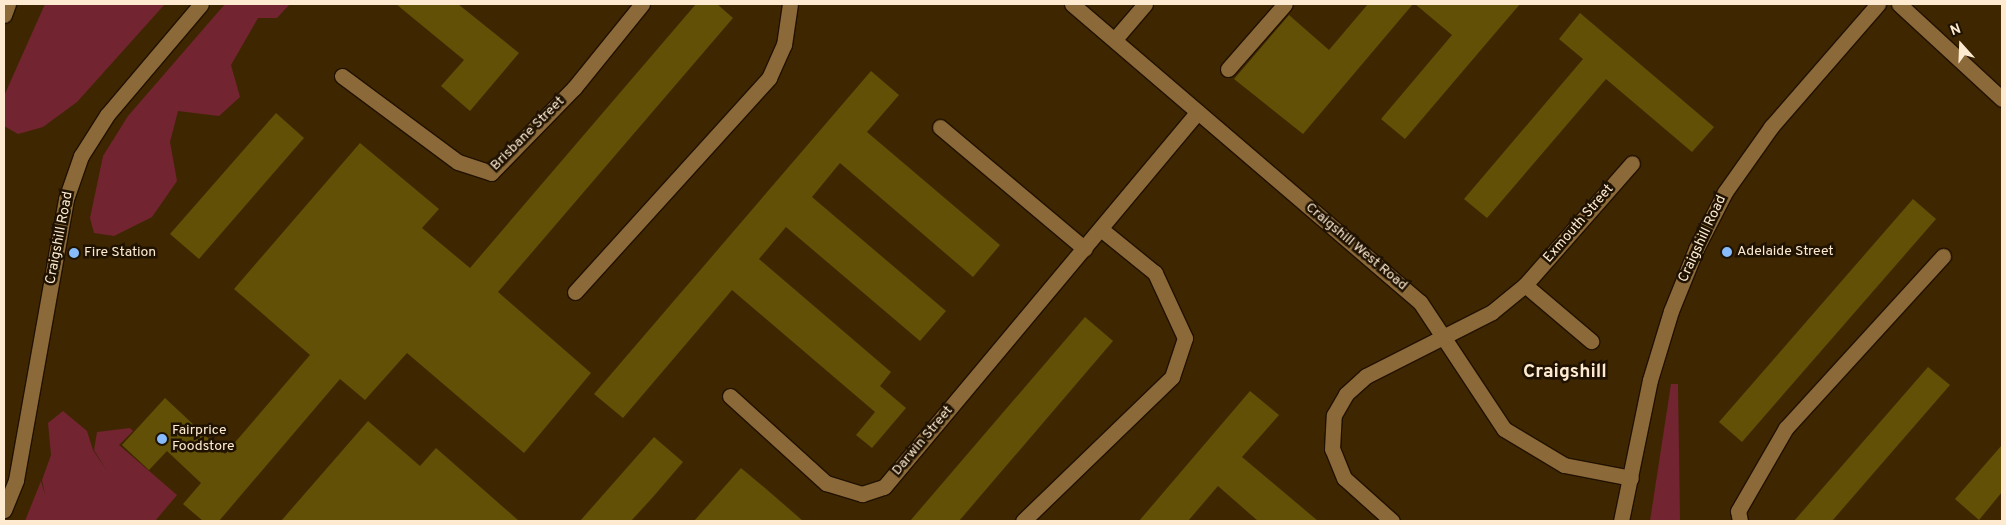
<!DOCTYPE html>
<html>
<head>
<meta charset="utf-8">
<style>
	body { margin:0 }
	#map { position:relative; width:2006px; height:525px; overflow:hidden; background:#3e2700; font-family:Overpass,sans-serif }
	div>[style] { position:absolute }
	.green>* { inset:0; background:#722431 }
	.building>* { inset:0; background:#615006 }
	.roads { filter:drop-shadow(1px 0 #211100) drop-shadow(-1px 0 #211100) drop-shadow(0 1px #211100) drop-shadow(0 -1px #211100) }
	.minor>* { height:15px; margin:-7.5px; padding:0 7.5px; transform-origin:7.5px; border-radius:7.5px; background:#8b6938 }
	.dots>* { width:14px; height:14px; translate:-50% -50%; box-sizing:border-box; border:2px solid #1f1201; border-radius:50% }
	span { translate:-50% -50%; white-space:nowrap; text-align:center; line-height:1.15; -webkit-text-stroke:5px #1f1201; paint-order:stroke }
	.street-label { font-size:14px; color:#fdead1 }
	.poi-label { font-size:14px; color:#fdead1 }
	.left { translate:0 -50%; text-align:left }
	.district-label { font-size:19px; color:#fdead1; font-weight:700 }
	.frame { position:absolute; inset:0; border:5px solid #fdead1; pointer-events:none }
	.north { position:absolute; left:1936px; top:20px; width:50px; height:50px; -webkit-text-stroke:4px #1f1201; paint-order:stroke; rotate:340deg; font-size:14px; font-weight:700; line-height:20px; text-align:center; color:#fdead1 }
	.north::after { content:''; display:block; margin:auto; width:18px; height:22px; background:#fdead1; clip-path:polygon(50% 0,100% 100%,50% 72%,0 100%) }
</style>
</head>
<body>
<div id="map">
	<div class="green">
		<i style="clip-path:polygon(45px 4px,165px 4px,77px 102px,43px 127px,18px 134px,4px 126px,4px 96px)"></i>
		<i style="clip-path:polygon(225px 4px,290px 4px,277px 18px,258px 18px,231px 65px,240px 97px,219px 116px,178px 111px,170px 142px,177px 181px,152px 217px,114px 236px,94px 233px,90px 218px,103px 156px,128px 116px)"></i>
		<i style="clip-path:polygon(1671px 384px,1678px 384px,1680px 521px,1650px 521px)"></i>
		<i style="clip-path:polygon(63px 411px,87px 431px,93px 450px,107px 471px,94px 450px,97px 432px,130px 428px,133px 431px,119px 445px,177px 495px,155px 521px,25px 521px,41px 481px,45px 495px,42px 480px,51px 455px,48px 423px)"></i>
	</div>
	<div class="building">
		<i style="clip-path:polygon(396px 4px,458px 4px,519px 53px,470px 111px,441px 86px,464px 60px)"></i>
		<i style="clip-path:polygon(696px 4px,717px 4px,733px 18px,498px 292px,591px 373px,524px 453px,407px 353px,365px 400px,340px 379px,219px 521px,203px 521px,183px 504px,201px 483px,167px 451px,149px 470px,122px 445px,165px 398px,225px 454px,310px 355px,234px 289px,360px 143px,439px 209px,422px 228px,470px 268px)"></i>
		<i style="clip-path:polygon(1368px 4px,1413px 4px,1303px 134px,1234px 79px,1289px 15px,1329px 50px)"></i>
		<i style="clip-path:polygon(1415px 4px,1520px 4px,1405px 139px,1381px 119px,1452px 35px)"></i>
		<i style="clip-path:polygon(1580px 13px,1714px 127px,1692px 152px,1606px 79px,1487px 218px,1464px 199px,1583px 59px,1559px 39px)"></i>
		<i style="clip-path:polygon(871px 71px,899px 95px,867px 132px,1000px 245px,973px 277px,840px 163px,812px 197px,946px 311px,920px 341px,786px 227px,759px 259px,891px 372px,880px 386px,906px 408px,872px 448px,856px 435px,875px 412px,732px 290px,623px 418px,594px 394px)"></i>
		<i style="clip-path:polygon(276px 113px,304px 138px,199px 259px,170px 234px)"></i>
		<i style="clip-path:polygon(1913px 199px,1936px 219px,1742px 442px,1719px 422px)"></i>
		<i style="clip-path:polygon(1085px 317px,1113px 341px,959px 521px,910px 521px)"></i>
		<i style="clip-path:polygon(1928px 367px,1950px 385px,1832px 521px,1794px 521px)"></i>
		<i style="clip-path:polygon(1250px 391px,1279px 415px,1242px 457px,1318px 521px,1258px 521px,1218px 486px,1188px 521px,1139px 521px)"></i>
		<i style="clip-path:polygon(368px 421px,420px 466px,436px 448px,519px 521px,281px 521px)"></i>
		<i style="clip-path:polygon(654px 437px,683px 462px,653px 497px,631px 521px,580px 521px)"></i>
		<i style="clip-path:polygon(2002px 445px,2002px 492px,1979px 520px,1955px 499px)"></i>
		<i style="clip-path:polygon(741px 468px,765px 488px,803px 521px,694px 521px)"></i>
	</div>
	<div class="roads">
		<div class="minor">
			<i style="left:1072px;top:4px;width:458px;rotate:40.6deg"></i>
			<i style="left:1420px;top:302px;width:152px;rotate:56.5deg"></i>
			<i style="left:1504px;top:429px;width:70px;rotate:31deg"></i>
			<i style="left:1564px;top:465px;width:68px;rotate:11deg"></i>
			<i style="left:1899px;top:4px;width:140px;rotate:42.7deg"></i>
			<i style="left:4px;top:15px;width:12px;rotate:-70deg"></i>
			<i style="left:1115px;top:39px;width:46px;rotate:-49.4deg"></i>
			<i style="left:1228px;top:69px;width:86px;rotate:-48.8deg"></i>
			<i style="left:342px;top:76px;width:144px;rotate:36.6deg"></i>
			<i style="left:458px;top:162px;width:35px;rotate:18deg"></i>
			<i style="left:491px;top:173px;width:119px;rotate:-45.7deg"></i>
			<i style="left:574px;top:88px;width:108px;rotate:-51deg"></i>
			<i style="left:940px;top:127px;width:189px;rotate:40.1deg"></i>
			<i style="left:1525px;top:285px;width:87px;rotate:40.3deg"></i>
			<i style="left:575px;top:292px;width:289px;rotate:-47.8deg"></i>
			<i style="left:769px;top:78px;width:36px;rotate:-66deg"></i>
			<i style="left:784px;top:45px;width:41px;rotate:-81.7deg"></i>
			<i style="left:730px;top:396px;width:130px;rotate:42.2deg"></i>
			<i style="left:826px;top:483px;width:38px;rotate:17deg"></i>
			<i style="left:862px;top:494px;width:23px;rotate:-18deg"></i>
			<i style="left:884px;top:487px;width:489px;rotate:-50.1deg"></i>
			<i style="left:4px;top:510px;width:32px;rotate:-68deg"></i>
			<i style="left:16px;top:480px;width:285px;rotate:-79.9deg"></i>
			<i style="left:66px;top:199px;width:46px;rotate:-70.8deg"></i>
			<i style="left:81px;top:156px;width:49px;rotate:-57.6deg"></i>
			<i style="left:107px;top:115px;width:145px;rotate:-49.7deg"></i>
			<i style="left:1023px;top:521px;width:207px;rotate:-44deg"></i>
			<i style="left:1172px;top:377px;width:41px;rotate:-71.6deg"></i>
			<i style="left:1185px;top:338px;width:72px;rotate:-114.8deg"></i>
			<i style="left:1155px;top:273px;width:68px;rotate:-140.9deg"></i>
			<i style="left:1392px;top:521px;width:64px;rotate:-138.1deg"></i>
			<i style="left:1344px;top:478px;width:31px;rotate:-112deg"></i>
			<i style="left:1332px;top:449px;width:34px;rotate:-87deg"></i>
			<i style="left:1334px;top:415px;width:24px;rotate:-60deg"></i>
			<i style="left:1346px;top:394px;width:27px;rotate:-42deg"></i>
			<i style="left:1366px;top:376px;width:141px;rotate:-26.9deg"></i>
			<i style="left:1492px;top:312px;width:43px;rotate:-39.3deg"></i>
			<i style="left:1525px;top:285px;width:162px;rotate:-48.7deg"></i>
			<i style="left:1621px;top:521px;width:144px;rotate:-78.4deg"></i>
			<i style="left:1650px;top:380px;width:72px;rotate:-73.1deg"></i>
			<i style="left:1671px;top:311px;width:67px;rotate:-68deg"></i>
			<i style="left:1696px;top:249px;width:64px;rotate:-63deg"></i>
			<i style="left:1725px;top:192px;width:80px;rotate:-54.7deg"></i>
			<i style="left:1771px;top:127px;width:163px;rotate:-49deg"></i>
			<i style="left:1740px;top:521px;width:10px;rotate:-101deg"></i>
			<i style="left:1738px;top:511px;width:96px;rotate:-60deg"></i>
			<i style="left:1786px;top:428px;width:233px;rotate:-47.6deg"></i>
		</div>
	</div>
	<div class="dots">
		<i style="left:1727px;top:252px;background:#87bbfb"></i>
		<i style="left:74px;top:253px;background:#87bbfb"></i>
		<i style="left:162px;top:439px;background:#87bbfb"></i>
	</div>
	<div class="street-label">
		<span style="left:528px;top:134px;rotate:-45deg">Brisbane Street</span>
		<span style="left:1579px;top:224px;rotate:-49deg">Exmouth Street</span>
		<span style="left:60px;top:238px;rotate:-79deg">Craigshill Road</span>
		<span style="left:1703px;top:239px;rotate:-65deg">Craigshill Road</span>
		<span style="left:1356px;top:247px;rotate:40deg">Craigshill West Road</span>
		<span style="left:923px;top:441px;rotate:-50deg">Darwin Street</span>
	</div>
	<div class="poi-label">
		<span class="left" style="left:1737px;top:252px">Adelaide Street</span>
		<span class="left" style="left:84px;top:253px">Fire Station</span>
		<span class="left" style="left:172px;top:439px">Fairprice<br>Foodstore</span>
	</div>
	<div class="district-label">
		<span style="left:1565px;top:373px">Craigshill</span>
	</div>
	<div class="frame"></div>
	<div class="north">N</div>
</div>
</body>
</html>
